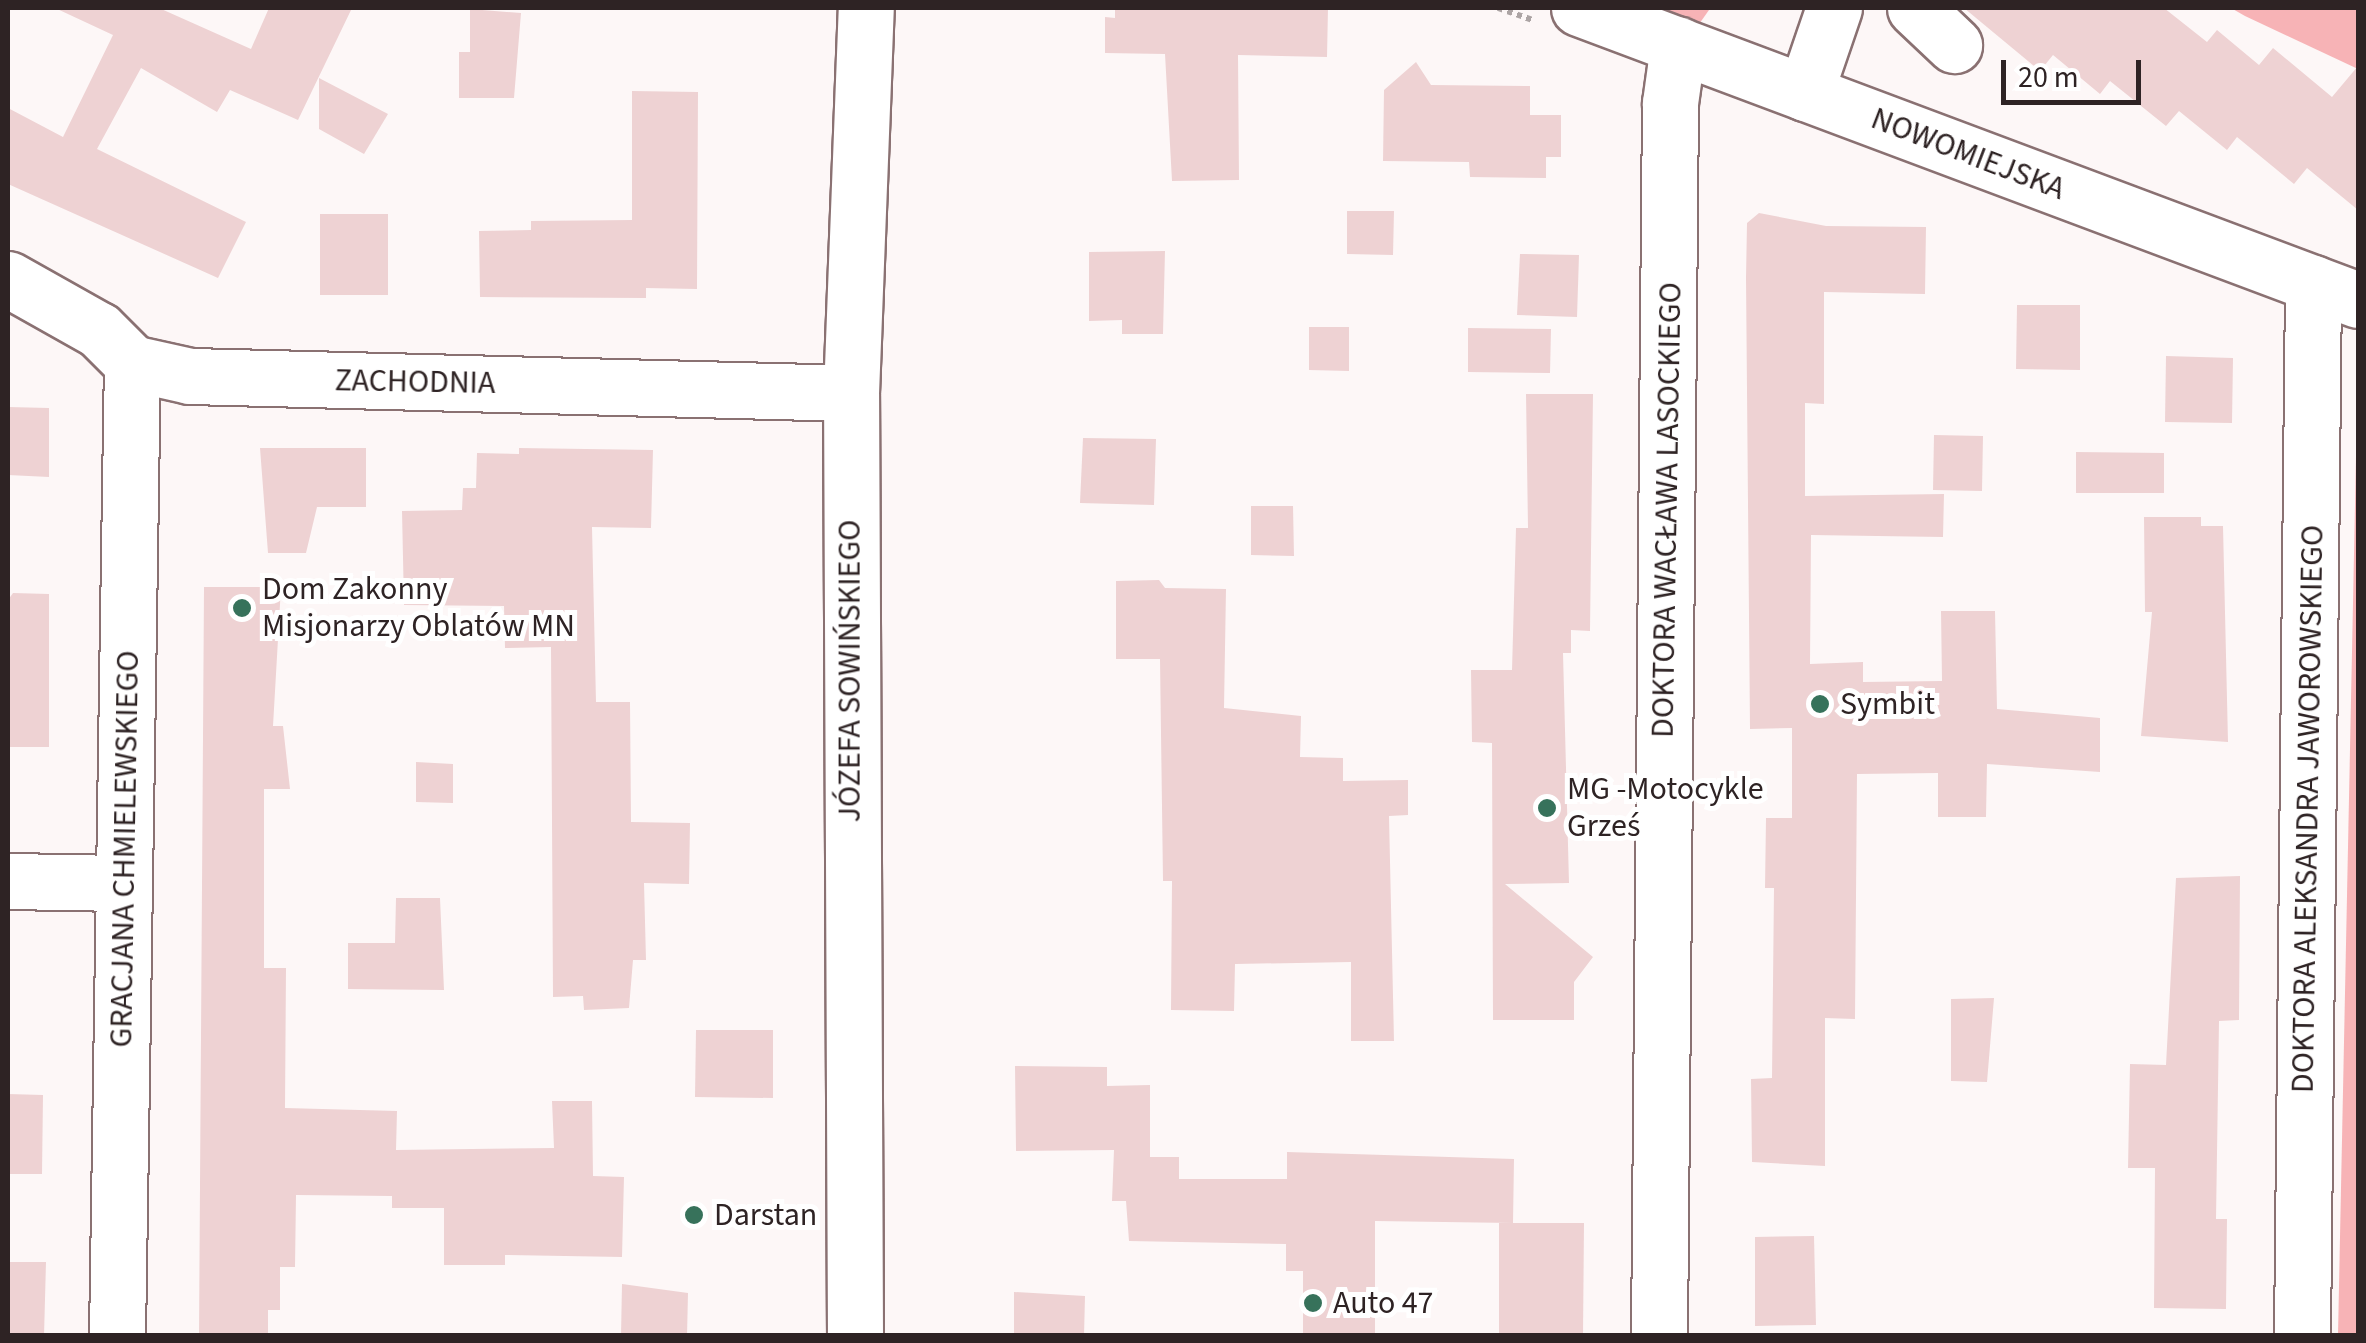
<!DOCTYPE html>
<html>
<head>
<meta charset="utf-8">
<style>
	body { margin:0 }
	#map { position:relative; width:2366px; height:1343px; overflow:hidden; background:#fdf7f7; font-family:"Source Sans 3",sans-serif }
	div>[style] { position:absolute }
	.green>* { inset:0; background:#f7b3b6 }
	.building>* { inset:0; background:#eed2d3 }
	.path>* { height:6px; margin-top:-3px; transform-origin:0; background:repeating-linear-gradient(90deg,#aca4a4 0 5px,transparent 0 10px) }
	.roads { filter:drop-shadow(2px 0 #8a7172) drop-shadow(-2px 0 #8a7172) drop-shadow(0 2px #8a7172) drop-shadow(0 -2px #8a7172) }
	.minor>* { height:55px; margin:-27.5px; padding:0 27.5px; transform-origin:27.5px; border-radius:27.5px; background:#fff }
	.dots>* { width:28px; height:28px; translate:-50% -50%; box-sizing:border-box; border:5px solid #fff; border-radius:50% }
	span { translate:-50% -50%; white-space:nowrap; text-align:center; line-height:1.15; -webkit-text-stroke:10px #fff; paint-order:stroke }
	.street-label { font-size:32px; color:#2e2324 }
	.poi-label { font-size:32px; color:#2e2324 }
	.left { translate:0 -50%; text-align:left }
	.frame { position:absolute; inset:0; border:10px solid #2e2324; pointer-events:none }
	.scale { position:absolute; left:2001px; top:60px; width:140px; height:45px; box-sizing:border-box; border:5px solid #2e2324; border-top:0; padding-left:12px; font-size:30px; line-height:35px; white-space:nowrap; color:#2e2324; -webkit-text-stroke:8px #fff; paint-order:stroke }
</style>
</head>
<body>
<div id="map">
	<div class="green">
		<i style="clip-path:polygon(1646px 8px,1708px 8px,1709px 10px,1697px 27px)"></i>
		<i style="clip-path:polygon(2231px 8px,2358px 8px,2358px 69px,2245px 16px)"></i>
		<i style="clip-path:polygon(2358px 359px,2358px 1335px,2338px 1336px,2338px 1335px)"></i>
	</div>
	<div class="building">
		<i style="clip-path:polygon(55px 8px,159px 8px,251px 49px,269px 8px,352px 8px,298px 120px,230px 90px,217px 112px,141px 68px,97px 149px,246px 222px,218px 278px,8px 184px,8px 108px,63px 137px,113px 35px)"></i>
		<i style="clip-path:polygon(1115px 8px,1328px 8px,1327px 57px,1238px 55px,1239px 180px,1172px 181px,1165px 54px,1105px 53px,1105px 17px,1115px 18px)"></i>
		<i style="clip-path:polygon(1964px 8px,2164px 8px,2207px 42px,2217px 30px,2259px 65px,2273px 48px,2332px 97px,2358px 66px,2358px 210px,2307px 168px,2294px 184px,2237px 137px,2227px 150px,2179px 111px,2166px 126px,2110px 81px,2100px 94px,2053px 55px,2040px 71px)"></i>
		<i style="clip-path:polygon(470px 9px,521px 13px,514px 98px,459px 98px,459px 52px,470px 52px)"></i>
		<i style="clip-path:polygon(1416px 62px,1431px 85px,1530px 86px,1530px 115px,1561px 115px,1561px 157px,1546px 157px,1546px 178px,1470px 177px,1469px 162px,1383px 161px,1384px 90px)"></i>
		<i style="clip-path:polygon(319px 78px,388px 114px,364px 154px,319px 129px)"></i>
		<i style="clip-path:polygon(632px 91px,698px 92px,697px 289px,646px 288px,646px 298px,480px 297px,479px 231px,531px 230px,531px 221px,632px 220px)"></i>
		<i style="clip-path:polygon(1347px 211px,1394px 211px,1393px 255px,1347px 254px)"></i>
		<i style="clip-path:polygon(1759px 213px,1826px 226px,1926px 227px,1925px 294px,1824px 292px,1824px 404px,1805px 403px,1805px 496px,1944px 494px,1943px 537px,1811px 535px,1810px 664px,1863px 662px,1863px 682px,1942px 681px,1941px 611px,1995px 611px,1997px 709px,2100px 718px,2100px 772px,1987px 764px,1986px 817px,1938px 817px,1938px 773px,1857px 774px,1855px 1019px,1825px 1018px,1825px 1166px,1752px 1162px,1751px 1079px,1772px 1078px,1774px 888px,1765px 888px,1766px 818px,1792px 818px,1792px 728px,1750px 729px,1746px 278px,1747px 223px)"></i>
		<i style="clip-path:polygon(320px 214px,388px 214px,388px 295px,320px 295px)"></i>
		<i style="clip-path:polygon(1165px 251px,1163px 334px,1122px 334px,1122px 320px,1089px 321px,1089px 252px)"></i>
		<i style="clip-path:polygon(1520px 254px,1579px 255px,1577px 317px,1517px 315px)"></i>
		<i style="clip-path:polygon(2017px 305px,2080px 305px,2080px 370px,2016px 369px)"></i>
		<i style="clip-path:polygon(1309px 327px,1349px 327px,1349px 371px,1309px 370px)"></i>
		<i style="clip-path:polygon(1468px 328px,1551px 329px,1550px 373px,1468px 372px)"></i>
		<i style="clip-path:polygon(2166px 356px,2233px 358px,2232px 423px,2165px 422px)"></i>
		<i style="clip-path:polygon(1526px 394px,1593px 394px,1590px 631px,1571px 630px,1571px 653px,1563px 653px,1569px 883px,1505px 884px,1593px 957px,1574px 982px,1574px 1020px,1493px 1020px,1492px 743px,1472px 742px,1471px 670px,1512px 670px,1516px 528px,1528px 528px)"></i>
		<i style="clip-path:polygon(8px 407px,49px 408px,49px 477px,8px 475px)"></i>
		<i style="clip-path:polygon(1934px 435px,1983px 436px,1982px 491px,1933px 490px)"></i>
		<i style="clip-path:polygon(1083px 438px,1156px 439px,1154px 505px,1080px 503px)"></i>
		<i style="clip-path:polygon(260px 448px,366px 448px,366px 507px,317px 507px,306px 553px,268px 553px)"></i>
		<i style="clip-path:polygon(519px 448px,653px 450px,651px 528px,592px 527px,596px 702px,630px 702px,631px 822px,690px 823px,689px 884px,644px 883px,646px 960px,633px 960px,629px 1008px,584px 1010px,583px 996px,553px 997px,551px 647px,505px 648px,504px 606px,404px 605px,402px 511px,462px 510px,463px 488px,476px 488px,477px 453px,519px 454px)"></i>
		<i style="clip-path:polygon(2076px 452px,2164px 453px,2164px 493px,2076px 493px)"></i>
		<i style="clip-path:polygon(1251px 506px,1293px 506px,1294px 556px,1251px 555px)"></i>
		<i style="clip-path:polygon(2144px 517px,2201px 517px,2201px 526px,2223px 526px,2228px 742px,2141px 736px,2152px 612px,2145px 612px)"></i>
		<i style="clip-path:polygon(1159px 580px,1165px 588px,1226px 589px,1224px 708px,1301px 716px,1300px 757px,1343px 758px,1343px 781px,1408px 780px,1408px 815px,1389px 816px,1394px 1041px,1351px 1041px,1351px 962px,1235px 964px,1234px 1011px,1171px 1010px,1172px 881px,1163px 881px,1160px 659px,1116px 659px,1116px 581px)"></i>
		<i style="clip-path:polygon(204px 587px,281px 587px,273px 726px,283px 726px,290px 789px,264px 789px,264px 968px,286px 968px,285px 1108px,397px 1111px,396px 1150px,554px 1148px,552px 1101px,592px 1101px,593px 1176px,624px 1177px,622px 1257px,505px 1255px,505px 1265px,444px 1265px,444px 1208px,392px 1208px,392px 1196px,296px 1195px,295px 1267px,280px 1267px,280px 1310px,268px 1310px,268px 1336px,199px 1336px)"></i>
		<i style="clip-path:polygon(13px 593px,49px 594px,49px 747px,8px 747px,8px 600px)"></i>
		<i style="clip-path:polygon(416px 762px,453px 764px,453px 803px,416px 802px)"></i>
		<i style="clip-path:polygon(2240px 876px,2239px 1020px,2219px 1021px,2216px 1219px,2227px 1219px,2226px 1309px,2154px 1308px,2155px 1168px,2128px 1168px,2130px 1064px,2166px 1065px,2176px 878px)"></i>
		<i style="clip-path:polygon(396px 898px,440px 898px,444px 990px,348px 989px,348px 943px,395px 943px)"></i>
		<i style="clip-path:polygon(1994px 998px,1987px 1082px,1951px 1081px,1951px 999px)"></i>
		<i style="clip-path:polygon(696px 1030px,773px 1030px,773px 1098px,695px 1097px)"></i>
		<i style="clip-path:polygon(1015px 1066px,1107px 1067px,1107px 1086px,1150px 1085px,1150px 1157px,1179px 1157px,1179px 1179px,1287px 1179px,1287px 1152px,1514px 1159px,1513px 1223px,1375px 1221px,1375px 1336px,1303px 1336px,1303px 1271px,1286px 1271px,1286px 1244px,1129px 1241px,1126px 1201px,1112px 1201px,1114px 1150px,1016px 1151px)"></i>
		<i style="clip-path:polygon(8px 1094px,43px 1095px,42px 1174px,8px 1174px)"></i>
		<i style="clip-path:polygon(1499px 1223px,1584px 1223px,1583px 1336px,1499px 1336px)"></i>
		<i style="clip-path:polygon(1814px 1236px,1816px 1325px,1755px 1326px,1755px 1237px)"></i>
		<i style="clip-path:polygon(8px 1262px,46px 1262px,44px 1336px,8px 1336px)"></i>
		<i style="clip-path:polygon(622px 1284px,688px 1293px,687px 1336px,621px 1336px)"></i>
		<i style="clip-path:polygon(1014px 1292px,1085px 1296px,1084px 1336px,1014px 1336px)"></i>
	</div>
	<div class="path">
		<i style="left:1498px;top:8px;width:37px;rotate:19deg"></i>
	</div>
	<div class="roads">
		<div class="minor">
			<i style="left:1579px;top:8px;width:832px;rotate:20.55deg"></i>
			<i style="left:1915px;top:8px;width:54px;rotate:43.5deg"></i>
			<i style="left:1805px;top:93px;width:90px;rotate:-71.2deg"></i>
			<i style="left:8px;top:279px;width:104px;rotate:29.3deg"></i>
			<i style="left:99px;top:330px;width:47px;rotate:45deg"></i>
			<i style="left:132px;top:363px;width:59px;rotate:12.6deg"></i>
			<i style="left:190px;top:376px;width:661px;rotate:1.47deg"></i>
			<i style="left:8px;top:881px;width:116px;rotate:1deg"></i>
			<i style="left:117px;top:1336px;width:973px;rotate:-89.12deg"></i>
			<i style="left:855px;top:1336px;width:943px;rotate:-90.24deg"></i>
			<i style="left:851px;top:393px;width:385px;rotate:-87.8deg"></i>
			<i style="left:1659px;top:1336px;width:1233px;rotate:-89.49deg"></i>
			<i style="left:1670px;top:103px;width:59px;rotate:-82.1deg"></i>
			<i style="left:2302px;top:1336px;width:1053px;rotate:-89.4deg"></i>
		</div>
	</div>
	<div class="dots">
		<i style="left:242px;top:608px;background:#37725b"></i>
		<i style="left:1820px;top:704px;background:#37725b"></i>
		<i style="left:1547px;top:808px;background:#37725b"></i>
		<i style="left:694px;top:1215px;background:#37725b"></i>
		<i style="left:1313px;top:1303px;background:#37725b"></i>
	</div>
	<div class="street-label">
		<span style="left:1968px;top:154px;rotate:21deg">NOWOMIEJSKA</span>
		<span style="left:415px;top:382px;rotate:1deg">ZACHODNIA</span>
		<span style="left:1667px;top:510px;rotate:-89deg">DOKTORA WACŁAWA LASOCKIEGO</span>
		<span style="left:850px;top:671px;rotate:-90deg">JÓZEFA SOWIŃSKIEGO</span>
		<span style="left:2308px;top:809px;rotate:-89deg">DOKTORA ALEKSANDRA JAWOROWSKIEGO</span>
		<span style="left:125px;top:849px;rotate:-89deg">GRACJANA CHMIELEWSKIEGO</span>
	</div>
	<div class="poi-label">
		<span class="left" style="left:262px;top:608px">Dom Zakonny<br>Misjonarzy Oblatów MN</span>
		<span class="left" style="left:1840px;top:704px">Symbit</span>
		<span class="left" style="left:1567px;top:808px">MG -Motocykle<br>Grześ</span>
		<span class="left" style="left:714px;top:1215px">Darstan</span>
		<span class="left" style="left:1333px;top:1303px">Auto 47</span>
	</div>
	<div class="frame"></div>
	<div class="scale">20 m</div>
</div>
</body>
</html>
